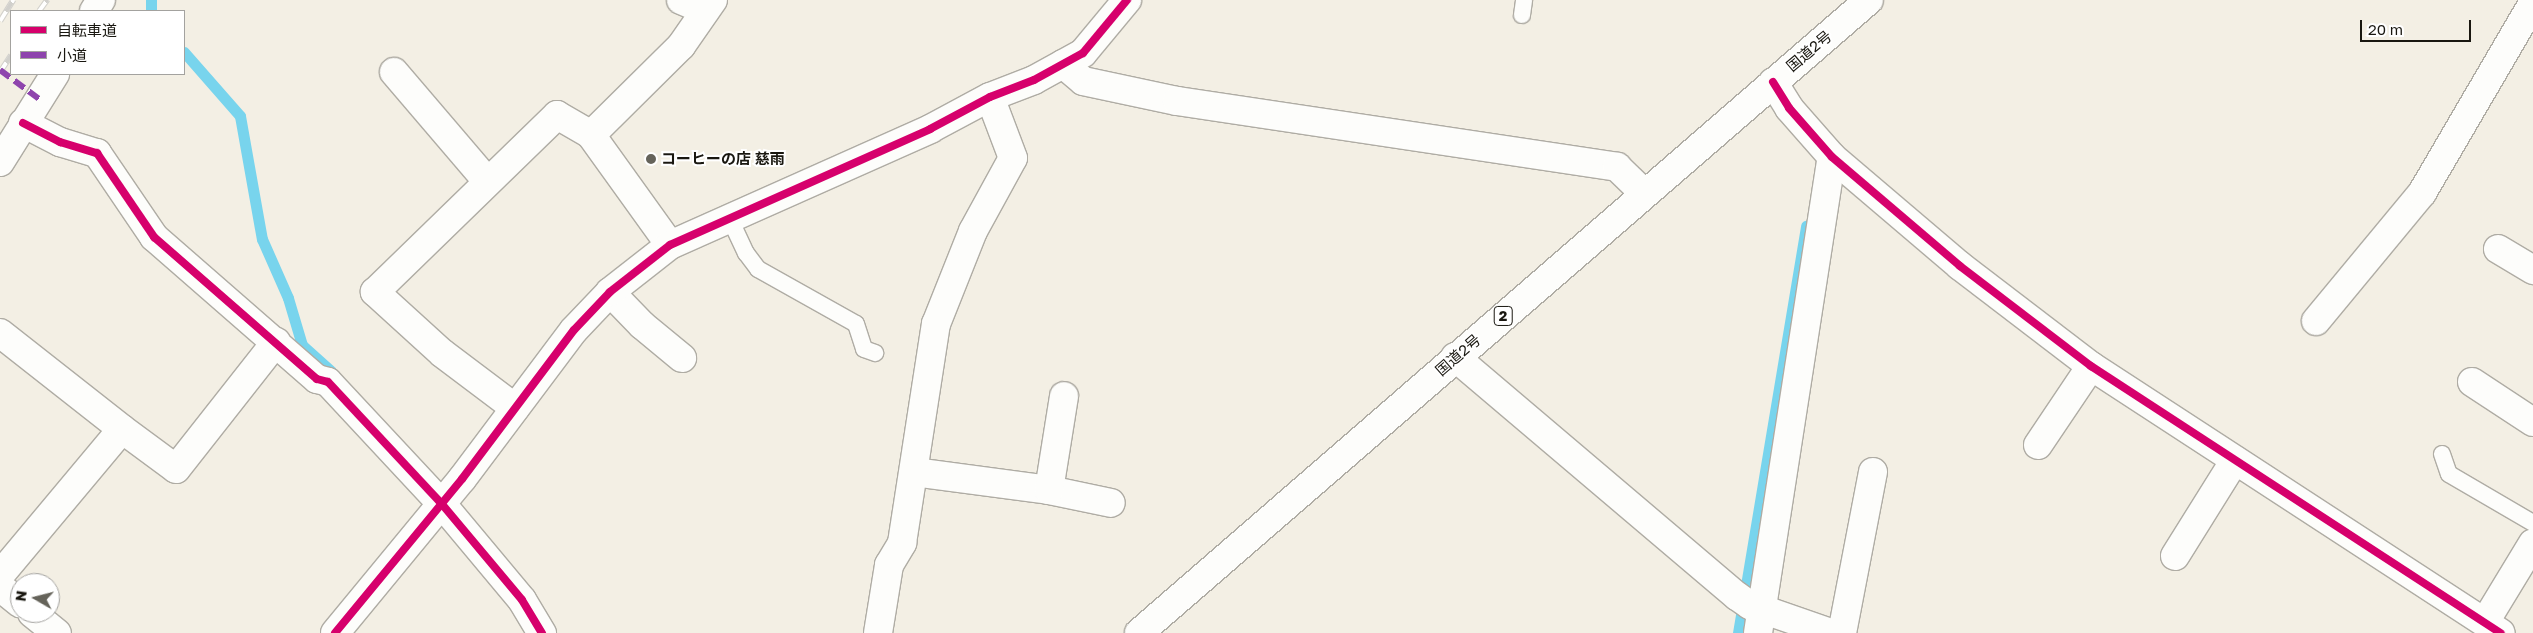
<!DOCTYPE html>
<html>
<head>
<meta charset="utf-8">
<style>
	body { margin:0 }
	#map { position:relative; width:2533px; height:633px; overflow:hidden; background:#f3efe4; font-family:"Golos Text","Noto Sans JP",sans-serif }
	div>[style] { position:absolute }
	.stream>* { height:11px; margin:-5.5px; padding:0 5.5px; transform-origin:5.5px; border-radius:5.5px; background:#78d4ed }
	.roads { filter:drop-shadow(1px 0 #afaca4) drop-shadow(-1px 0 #afaca4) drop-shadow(0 1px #afaca4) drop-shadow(0 -1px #afaca4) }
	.service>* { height:16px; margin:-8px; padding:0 8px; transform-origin:8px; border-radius:8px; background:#fdfdfb }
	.minor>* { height:28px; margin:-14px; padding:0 14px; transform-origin:14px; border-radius:14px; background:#fdfdfb }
	.trunk>* { height:28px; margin:-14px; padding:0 14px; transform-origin:14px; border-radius:14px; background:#fdfdfb }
	.rail>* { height:5.5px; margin-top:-2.75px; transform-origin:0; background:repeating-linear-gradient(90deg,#fff 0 11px,#d1d0cc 0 22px); box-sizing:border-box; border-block:1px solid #d1d0cc }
	.quiet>* { height:6px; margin-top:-3px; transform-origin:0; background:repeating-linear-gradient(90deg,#8e44ad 0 12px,transparent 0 18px) }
	.cycleway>* { height:8px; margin:-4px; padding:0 4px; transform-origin:4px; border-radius:4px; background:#d6006c }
	.dots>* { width:14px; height:14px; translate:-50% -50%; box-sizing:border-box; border:2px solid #fff; border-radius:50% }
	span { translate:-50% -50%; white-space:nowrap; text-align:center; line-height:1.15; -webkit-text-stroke:4px #fff; paint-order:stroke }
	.shield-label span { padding:1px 4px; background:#fff; border:1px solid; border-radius:4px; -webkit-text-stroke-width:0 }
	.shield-label { font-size:14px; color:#191710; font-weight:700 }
	.street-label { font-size:15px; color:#191710 }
	.poi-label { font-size:15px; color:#191710; font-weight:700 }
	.left { translate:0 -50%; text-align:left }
	.legend { position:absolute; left:10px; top:10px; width:175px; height:65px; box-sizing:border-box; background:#fff; border:1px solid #a3a29f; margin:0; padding:6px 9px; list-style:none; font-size:15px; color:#191710 }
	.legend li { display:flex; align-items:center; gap:10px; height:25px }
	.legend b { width:25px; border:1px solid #a3a29f }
	.north { position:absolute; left:10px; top:573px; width:50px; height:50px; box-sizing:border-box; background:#fff; border:1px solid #a3a29f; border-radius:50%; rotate:278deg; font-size:14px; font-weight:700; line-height:20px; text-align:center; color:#191710 }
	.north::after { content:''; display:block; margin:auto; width:18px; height:22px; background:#65635a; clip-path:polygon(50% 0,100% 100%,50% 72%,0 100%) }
	.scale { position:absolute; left:2360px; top:20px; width:111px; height:22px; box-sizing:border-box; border:2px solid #191710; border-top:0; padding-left:6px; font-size:15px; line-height:18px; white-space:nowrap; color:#191710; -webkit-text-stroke:4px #fff; paint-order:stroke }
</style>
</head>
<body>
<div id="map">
	<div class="stream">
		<i style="left:151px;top:11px;width:11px;rotate:-90deg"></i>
		<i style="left:184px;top:52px;width:85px;rotate:48.8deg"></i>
		<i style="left:240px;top:116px;width:125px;rotate:79.9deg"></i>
		<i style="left:262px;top:239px;width:64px;rotate:66.2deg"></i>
		<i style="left:288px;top:298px;width:49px;rotate:73.4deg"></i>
		<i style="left:302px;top:345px;width:39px;rotate:42deg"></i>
		<i style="left:1738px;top:633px;width:413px;rotate:-80.5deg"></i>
	</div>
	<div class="roads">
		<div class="service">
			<i style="left:1522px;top:15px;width:15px;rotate:-82deg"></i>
			<i style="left:730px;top:219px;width:38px;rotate:65deg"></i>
			<i style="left:746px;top:253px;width:20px;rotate:53deg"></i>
			<i style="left:758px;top:269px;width:112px;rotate:29.3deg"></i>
			<i style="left:856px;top:324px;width:26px;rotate:72deg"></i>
			<i style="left:864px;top:349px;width:12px;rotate:20deg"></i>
			<i style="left:2442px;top:454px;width:21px;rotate:71deg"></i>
			<i style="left:2449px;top:474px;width:97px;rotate:30.3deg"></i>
		</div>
		<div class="minor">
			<i style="left:681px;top:0;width:26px;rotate:23deg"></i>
			<i style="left:94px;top:11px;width:13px;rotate:-58deg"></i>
			<i style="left:1063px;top:64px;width:26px;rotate:40deg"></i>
			<i style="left:1083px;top:81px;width:96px;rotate:12deg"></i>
			<i style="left:1177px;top:101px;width:445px;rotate:8.5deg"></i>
			<i style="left:1617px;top:167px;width:37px;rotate:44deg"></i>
			<i style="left:394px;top:72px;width:143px;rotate:49.5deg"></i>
			<i style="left:1773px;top:82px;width:31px;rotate:58deg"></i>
			<i style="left:1789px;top:108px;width:65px;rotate:48.7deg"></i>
			<i style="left:1832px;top:157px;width:168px;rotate:40.4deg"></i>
			<i style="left:1960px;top:266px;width:165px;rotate:37.4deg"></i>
			<i style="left:2091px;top:366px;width:489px;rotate:33.1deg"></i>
			<i style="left:23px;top:123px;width:42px;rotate:27.2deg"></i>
			<i style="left:60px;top:142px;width:39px;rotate:17deg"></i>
			<i style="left:97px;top:153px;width:102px;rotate:55.8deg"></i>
			<i style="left:154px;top:237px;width:216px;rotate:41.1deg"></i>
			<i style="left:317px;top:379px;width:11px;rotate:15deg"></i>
			<i style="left:328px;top:382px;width:166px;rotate:47deg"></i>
			<i style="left:441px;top:503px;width:126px;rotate:50.1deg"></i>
			<i style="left:522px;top:600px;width:39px;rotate:59deg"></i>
			<i style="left:591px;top:135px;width:135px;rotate:54.3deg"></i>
			<i style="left:0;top:162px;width:104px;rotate:-58deg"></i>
			<i style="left:2498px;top:249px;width:41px;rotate:31deg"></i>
			<i style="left:610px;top:292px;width:46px;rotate:45.9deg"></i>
			<i style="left:642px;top:325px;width:52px;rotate:39.5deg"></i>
			<i style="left:2316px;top:321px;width:166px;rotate:-50.4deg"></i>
			<i style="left:2422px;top:193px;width:220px;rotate:-59.7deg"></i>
			<i style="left:0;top:333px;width:155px;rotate:38.2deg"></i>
			<i style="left:122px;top:429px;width:67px;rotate:36.5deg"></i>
			<i style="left:176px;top:469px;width:162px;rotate:-51.8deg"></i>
			<i style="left:1455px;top:357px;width:370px;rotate:40.3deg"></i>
			<i style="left:1737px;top:596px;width:16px;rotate:35deg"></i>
			<i style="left:1750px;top:605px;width:86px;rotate:19.1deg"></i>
			<i style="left:2472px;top:382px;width:73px;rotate:33.3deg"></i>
			<i style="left:515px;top:408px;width:91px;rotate:-143deg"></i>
			<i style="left:442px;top:353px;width:91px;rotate:-137.7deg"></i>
			<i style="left:375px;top:292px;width:254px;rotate:-44.2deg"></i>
			<i style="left:557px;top:115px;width:39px;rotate:30deg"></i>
			<i style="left:591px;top:135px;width:127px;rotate:-44.7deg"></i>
			<i style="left:681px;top:46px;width:56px;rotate:-55.2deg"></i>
			<i style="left:2038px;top:445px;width:95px;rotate:-56.1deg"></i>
			<i style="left:914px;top:472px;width:136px;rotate:7.6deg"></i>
			<i style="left:1049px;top:490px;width:63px;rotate:11.8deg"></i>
			<i style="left:1049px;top:490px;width:95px;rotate:-80.9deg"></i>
			<i style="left:2175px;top:556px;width:113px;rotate:-58deg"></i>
			<i style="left:0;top:575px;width:190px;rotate:-50.1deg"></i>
			<i style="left:0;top:587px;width:26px;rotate:39deg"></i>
			<i style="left:32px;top:613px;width:32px;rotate:39deg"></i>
			<i style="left:2485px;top:622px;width:92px;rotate:-58.7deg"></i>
			<i style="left:335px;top:633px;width:200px;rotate:-50.5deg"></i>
			<i style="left:462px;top:479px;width:186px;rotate:-53.1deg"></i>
			<i style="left:574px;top:330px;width:52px;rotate:-46.5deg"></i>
			<i style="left:610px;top:292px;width:76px;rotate:-38.1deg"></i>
			<i style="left:670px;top:245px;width:285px;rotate:-24deg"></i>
			<i style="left:930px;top:129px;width:68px;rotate:-28.1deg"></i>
			<i style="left:990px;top:97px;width:47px;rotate:-21.1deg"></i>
			<i style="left:1034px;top:80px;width:56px;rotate:-28.9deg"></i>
			<i style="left:1083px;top:53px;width:69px;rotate:-50.3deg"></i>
			<i style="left:878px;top:633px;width:69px;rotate:-80.8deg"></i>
			<i style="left:889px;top:565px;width:26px;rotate:-59deg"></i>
			<i style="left:902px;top:543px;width:222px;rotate:-81.2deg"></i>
			<i style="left:936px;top:324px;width:100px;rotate:-68.3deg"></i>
			<i style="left:973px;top:231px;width:83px;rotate:-61.3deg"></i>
			<i style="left:1013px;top:158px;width:65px;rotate:-110.7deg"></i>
			<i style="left:1758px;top:633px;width:482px;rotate:-81.2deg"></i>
			<i style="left:1842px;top:633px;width:164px;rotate:-79.1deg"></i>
		</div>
		<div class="trunk">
			<i style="left:1139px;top:633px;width:966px;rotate:-40.93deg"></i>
		</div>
	</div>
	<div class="rail">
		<i style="left:39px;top:11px;width:14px;rotate:-54deg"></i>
		<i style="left:0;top:21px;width:25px;rotate:-58deg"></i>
		<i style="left:0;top:72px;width:20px;rotate:-57deg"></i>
	</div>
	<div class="quiet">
		<i style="left:0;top:70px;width:49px;rotate:36.6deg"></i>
	</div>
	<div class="cycleway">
		<i style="left:1773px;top:82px;width:31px;rotate:58deg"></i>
		<i style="left:1789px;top:108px;width:65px;rotate:48.7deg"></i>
		<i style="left:1832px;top:157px;width:168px;rotate:40.4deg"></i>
		<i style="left:1960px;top:266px;width:165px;rotate:37.4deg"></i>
		<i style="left:2091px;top:366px;width:489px;rotate:33.1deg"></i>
		<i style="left:23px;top:123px;width:42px;rotate:27.2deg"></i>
		<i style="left:60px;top:142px;width:39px;rotate:17deg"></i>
		<i style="left:97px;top:153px;width:102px;rotate:55.8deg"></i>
		<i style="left:154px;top:237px;width:216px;rotate:41.1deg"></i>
		<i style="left:317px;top:379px;width:11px;rotate:15deg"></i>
		<i style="left:328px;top:382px;width:166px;rotate:47deg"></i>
		<i style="left:441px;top:503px;width:126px;rotate:50.1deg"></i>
		<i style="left:522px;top:600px;width:39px;rotate:59deg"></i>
		<i style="left:335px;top:633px;width:200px;rotate:-50.5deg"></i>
		<i style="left:462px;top:479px;width:186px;rotate:-53.1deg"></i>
		<i style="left:574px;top:330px;width:52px;rotate:-46.5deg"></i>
		<i style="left:610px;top:292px;width:76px;rotate:-38.1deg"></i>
		<i style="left:670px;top:245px;width:285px;rotate:-24deg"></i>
		<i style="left:930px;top:129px;width:68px;rotate:-28.1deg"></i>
		<i style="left:990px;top:97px;width:47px;rotate:-21.1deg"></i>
		<i style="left:1034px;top:80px;width:56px;rotate:-28.9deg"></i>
		<i style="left:1083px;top:53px;width:69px;rotate:-50.3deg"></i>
	</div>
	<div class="dots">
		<i style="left:651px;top:159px;background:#65635a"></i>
	</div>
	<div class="shield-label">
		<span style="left:1503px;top:316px">2</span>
	</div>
	<div class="street-label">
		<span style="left:1809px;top:51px;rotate:-40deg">国道2号</span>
		<span style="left:1458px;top:355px;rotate:-41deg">国道2号</span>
	</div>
	<div class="poi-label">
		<span class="left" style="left:661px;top:159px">コーヒーの店 慈雨</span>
	</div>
	<ul class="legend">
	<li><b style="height:6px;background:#d6006c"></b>自転車道</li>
	<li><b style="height:6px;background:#8e44ad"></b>小道</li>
	</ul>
	<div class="north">N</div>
	<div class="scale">20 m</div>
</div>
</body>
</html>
